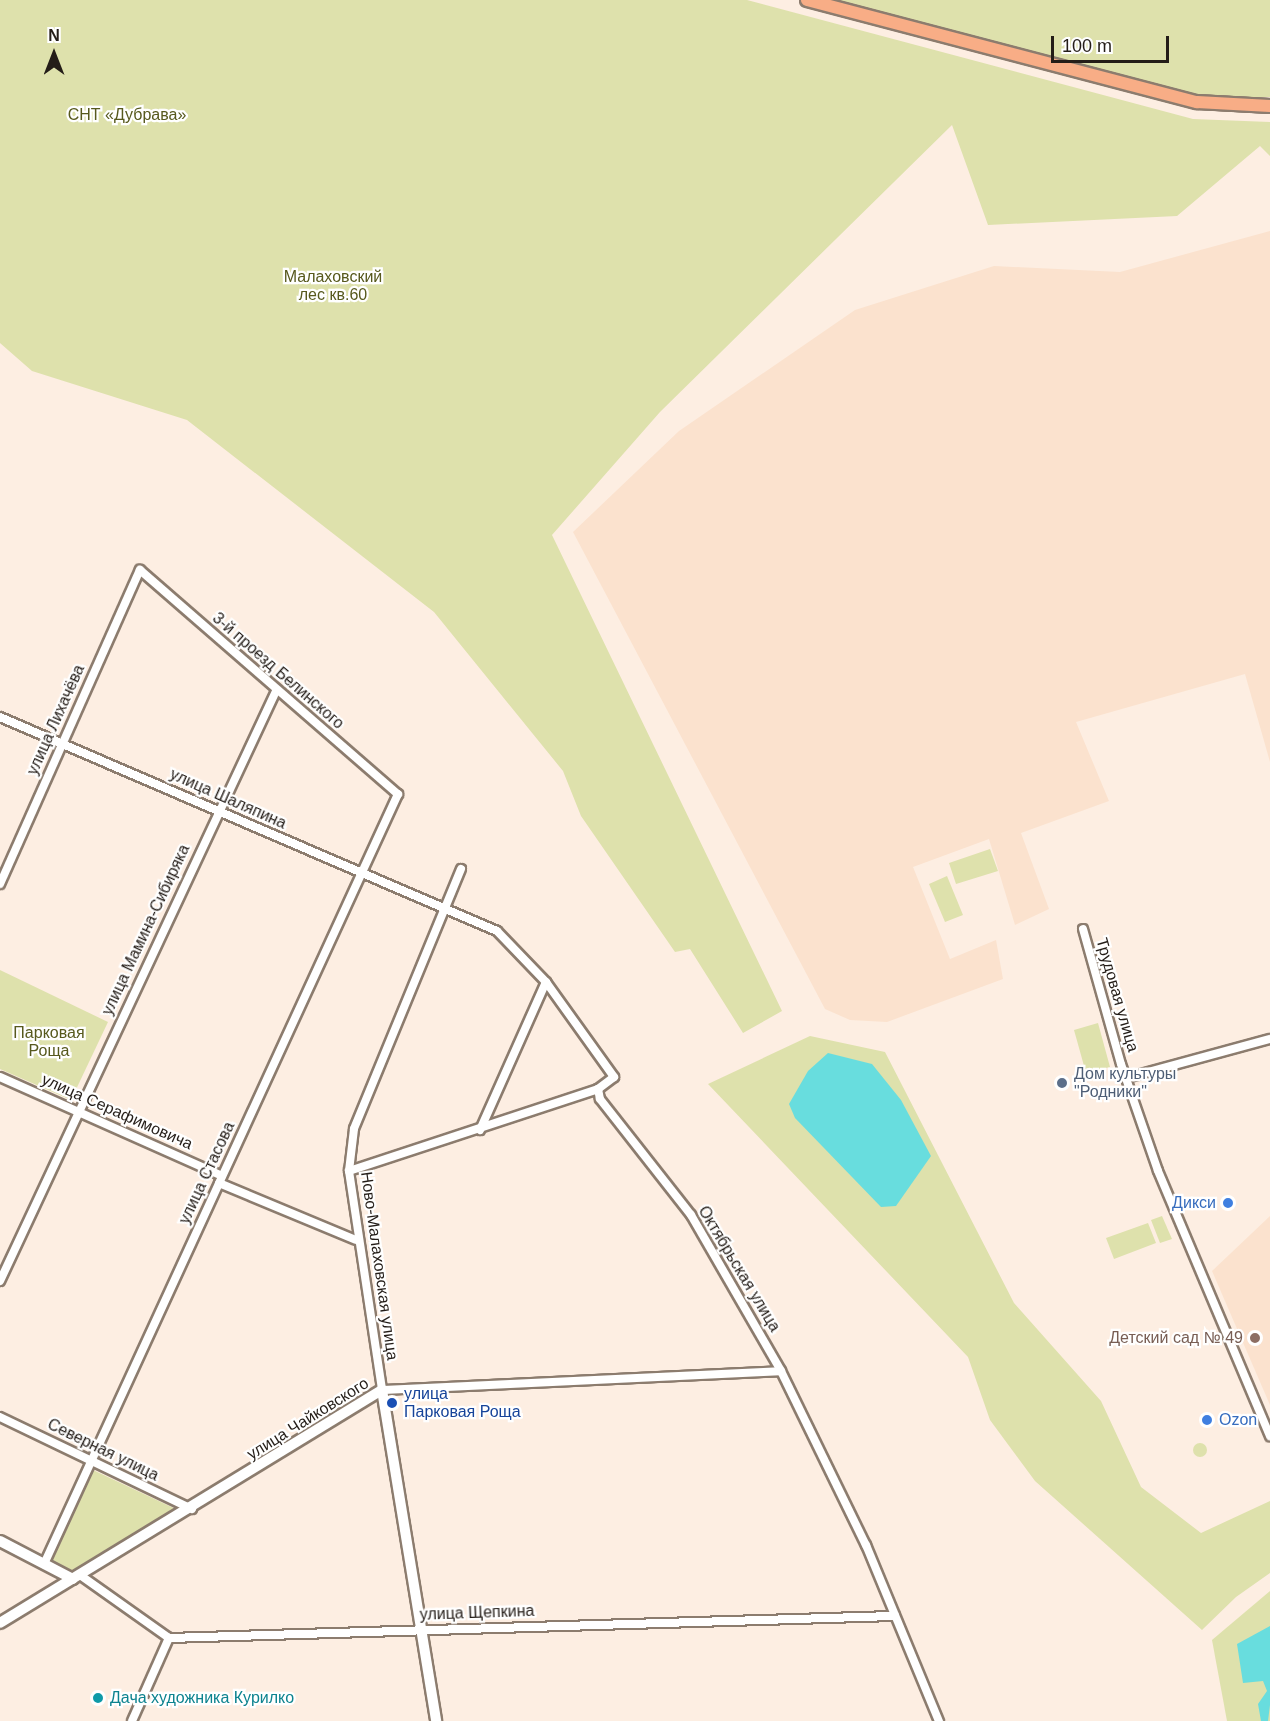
<!DOCTYPE html>
<html>
<head>
<meta charset="utf-8">
<style>
	body { margin:0 }
	#map { position:relative; width:1270px; height:1721px; overflow:hidden; background:#fdeee2; font-family:Arial,sans-serif }
	div>[style] { position:absolute }
	.built>* { inset:0; background:#fbe2ce }
	.green>* { inset:0; background:#dee1ac }
	.round { border-radius:50% }
	.water>* { inset:0; background:#68ddde }
	.roads { filter:drop-shadow(2px 0 #8c7c6e) drop-shadow(-2px 0 #8c7c6e) drop-shadow(0 2px #8c7c6e) drop-shadow(0 -2px #8c7c6e) }
	.minor>* { height:8px; margin:-4px; padding:0 4px; transform-origin:4px; border-radius:4px; background:#fff }
	.tertiary>* { height:10px; margin:-5px; padding:0 5px; transform-origin:5px; border-radius:5px; background:#fff }
	.primary>* { height:12px; margin:-6px; padding:0 6px; transform-origin:6px; border-radius:6px; background:#f8ad86 }
	.dots>* { width:16px; height:16px; translate:-50% -50%; box-sizing:border-box; border:3px solid #fff; border-radius:50% }
	span { translate:-50% -50%; white-space:nowrap; text-align:center; line-height:1.15; -webkit-text-stroke:4.5px #fff; paint-order:stroke }
	.park-label { font-size:16px; color:#57591d }
	.street-label { font-size:16px; color:#241d18 }
	.service-label { font-size:16px; color:#4e5e75 }
	.left { translate:0 -50%; text-align:left }
	.shop-label { font-size:16px; color:#366cbe }
	.right { translate:-100% -50%; text-align:right }
	.education-label { font-size:16px; color:#785e54 }
	.transit-label { font-size:16px; color:#164399 }
	.culture-label { font-size:16px; color:#0d838f }
	.north { position:absolute; left:24px; top:24px; width:60px; height:60px; -webkit-text-stroke:4px #fff; paint-order:stroke; rotate:0deg; font-size:16px; font-weight:700; line-height:24px; text-align:center; color:#241d18 }
	.north::after { content:''; display:block; margin:auto; width:21px; height:27px; background:#241d18; clip-path:polygon(50% 0,100% 100%,50% 72%,0 100%) }
	.scale { position:absolute; left:1051px; top:36px; width:118px; height:27px; box-sizing:border-box; border:3px solid #241d18; border-top:0; padding-left:8px; font-size:18px; line-height:21px; white-space:nowrap; color:#241d18; -webkit-text-stroke:4px #fff; paint-order:stroke }
</style>
</head>
<body>
<div id="map">
	<div class="built">
		<i style="clip-path:polygon(1270px 231px,1270px 762px,1245px 674px,1076px 722px,1109px 801px,1021px 833px,1049px 909px,1015px 925px,989px 839px,913px 867px,950px 959px,996px 940px,1003px 979px,887px 1022px,850px 1020px,825px 1009px,573px 532px,679px 431px,855px 310px,994px 266px,1120px 272px)"></i>
		<i style="clip-path:polygon(1270px 1216px,1270px 1405px,1212px 1271px)"></i>
	</div>
	<div class="green">
		<i style="clip-path:polygon(0 0,747px 0,1193px 119px,1270px 122px,1270px 156px,1260px 146px,1177px 216px,988px 225px,952px 125px,660px 412px,552px 535px,782px 1011px,743px 1033px,690px 949px,675px 952px,581px 816px,563px 771px,434px 612px,187px 420px,32px 371px,0 343px)"></i>
		<i style="clip-path:polygon(836px 0,1270px 0,1270px 97px,1200px 97px)"></i>
		<i style="clip-path:polygon(990px 849px,998px 871px,956px 884px,949px 863px)"></i>
		<i style="clip-path:polygon(947px 876px,963px 915px,945px 922px,929px 884px)"></i>
		<i style="clip-path:polygon(0 970px,108px 1022px,71px 1100px,0 1069px)"></i>
		<i style="clip-path:polygon(1098px 1023px,1110px 1067px,1086px 1073px,1074px 1030px)"></i>
		<i style="clip-path:polygon(810px 1036px,885px 1052px,1014px 1303px,1101px 1401px,1141px 1487px,1201px 1533px,1270px 1501px,1270px 1573px,1236px 1597px,1202px 1630px,1035px 1481px,990px 1420px,968px 1357px,708px 1084px)"></i>
		<i style="clip-path:polygon(1162px 1216px,1172px 1239px,1160px 1243px,1151px 1220px)"></i>
		<i style="clip-path:polygon(1148px 1223px,1156px 1243px,1114px 1259px,1106px 1238px)"></i>
		<i class="round" style="left:1193px;top:1443px;width:14px;height:14px"></i>
		<i style="clip-path:polygon(93px 1470px,180px 1511px,74px 1573px,50px 1561px)"></i>
		<i style="clip-path:polygon(1270px 1591px,1270px 1721px,1227px 1721px,1212px 1640px)"></i>
	</div>
	<div class="water">
		<i style="clip-path:polygon(828px 1053px,872px 1064px,901px 1100px,931px 1156px,896px 1206px,881px 1207px,795px 1118px,789px 1104px,808px 1071px)"></i>
		<i style="clip-path:polygon(1270px 1626px,1270px 1705px,1268px 1721px,1261px 1721px,1258px 1704px,1267px 1691px,1263px 1681px,1243px 1683px,1237px 1644px)"></i>
	</div>
	<div class="roads">
		<div class="minor">
			<i style="left:0;top:717px;width:541px;rotate:23.3deg"></i>
			<i style="left:497px;top:931px;width:71px;rotate:46.1deg"></i>
			<i style="left:546px;top:982px;width:117px;rotate:54.4deg"></i>
			<i style="left:614px;top:1077px;width:20px;rotate:143deg"></i>
			<i style="left:598px;top:1089px;width:10px;rotate:79deg"></i>
			<i style="left:600px;top:1099px;width:147px;rotate:51.9deg"></i>
			<i style="left:691px;top:1215px;width:180px;rotate:60deg"></i>
			<i style="left:781px;top:1371px;width:194px;rotate:64deg"></i>
			<i style="left:866px;top:1545px;width:191px;rotate:67.5deg"></i>
			<i style="left:461px;top:869px;width:281px;rotate:112.4deg"></i>
			<i style="left:354px;top:1129px;width:42px;rotate:96.8deg"></i>
			<i style="left:349px;top:1171px;width:221px;rotate:81.4deg"></i>
			<i style="left:382px;top:1390px;width:399px;rotate:-2.7deg"></i>
			<i style="left:0;top:884px;width:344px;rotate:-66deg"></i>
			<i style="left:140px;top:570px;width:342px;rotate:41deg"></i>
			<i style="left:398px;top:794px;width:847px;rotate:114.69deg"></i>
			<i style="left:1083px;top:929px;width:140px;rotate:74.3deg"></i>
			<i style="left:1121px;top:1064px;width:113px;rotate:70.9deg"></i>
			<i style="left:1158px;top:1171px;width:288px;rotate:67.1deg"></i>
			<i style="left:0;top:1077px;width:243px;rotate:24deg"></i>
			<i style="left:1126px;top:1078px;width:149px;rotate:-15.2deg"></i>
			<i style="left:480px;top:1130px;width:162px;rotate:-66deg"></i>
			<i style="left:349px;top:1171px;width:262px;rotate:-18.2deg"></i>
			<i style="left:219px;top:1183px;width:148px;rotate:22.6deg"></i>
			<i style="left:0;top:1281px;width:651px;rotate:-64.93deg"></i>
			<i style="left:0;top:1417px;width:213px;rotate:25.6deg"></i>
			<i style="left:80px;top:1575px;width:109px;rotate:35.3deg"></i>
			<i style="left:169px;top:1638px;width:726px;rotate:-1.74deg"></i>
			<i style="left:132px;top:1721px;width:91px;rotate:-66deg"></i>
		</div>
		<div class="tertiary">
			<i style="left:0;top:1541px;width:82px;rotate:27.5deg"></i>
			<i style="left:0;top:1623px;width:447px;rotate:-31.4deg"></i>
			<i style="left:382px;top:1390px;width:335px;rotate:80.7deg"></i>
		</div>
		<div class="primary">
			<i style="left:807px;top:0;width:403px;rotate:14.7deg"></i>
			<i style="left:1197px;top:102px;width:73px;rotate:3.1deg"></i>
		</div>
	</div>
	<div class="dots">
		<i style="left:1062px;top:1083px;background:#5c6f8a"></i>
		<i style="left:1228px;top:1203px;background:#3f7fe0"></i>
		<i style="left:1255px;top:1338px;background:#8d6e63"></i>
		<i style="left:392px;top:1403px;background:#1a4fb4"></i>
		<i style="left:1207px;top:1420px;background:#3f7fe0"></i>
		<i style="left:98px;top:1698px;background:#0f9aa8"></i>
	</div>
	<div class="park-label">
		<span style="left:127px;top:115px">СНТ «Дубрава»</span>
		<span style="left:333px;top:286px">Малаховский<br>лес кв.60</span>
		<span style="left:49px;top:1042px">Парковая<br>Роща</span>
	</div>
	<div class="street-label">
		<span style="left:278px;top:671px;rotate:41deg">3-й проезд Белинского</span>
		<span style="left:56px;top:720px;rotate:-66deg">улица Лихачёва</span>
		<span style="left:228px;top:799px;rotate:24deg">улица Шаляпина</span>
		<span style="left:146px;top:930px;rotate:-65deg">улица Мамина-Сибиряка</span>
		<span style="left:1117px;top:995px;rotate:74deg">Трудовая улица</span>
		<span style="left:117px;top:1112px;rotate:24deg">улица Серафимовича</span>
		<span style="left:207px;top:1173px;rotate:-65deg">улица Стасова</span>
		<span style="left:379px;top:1266px;rotate:82deg">Ново-Малаховская улица</span>
		<span style="left:739px;top:1269px;rotate:59deg">Октябрьская улица</span>
		<span style="left:308px;top:1419px;rotate:-32deg">улица Чайковского</span>
		<span style="left:103px;top:1450px;rotate:26deg">Северная улица</span>
		<span style="left:477px;top:1613px;rotate:-2deg">улица Щепкина</span>
	</div>
	<div class="service-label">
		<span class="left" style="left:1074px;top:1083px">Дом культуры<br>"Родники"</span>
	</div>
	<div class="shop-label">
		<span class="right" style="left:1216px;top:1203px">Дикси</span>
		<span class="left" style="left:1219px;top:1420px">Ozon</span>
	</div>
	<div class="education-label">
		<span class="right" style="left:1243px;top:1338px">Детский сад № 49</span>
	</div>
	<div class="transit-label">
		<span class="left" style="left:404px;top:1403px">улица<br>Парковая Роща</span>
	</div>
	<div class="culture-label">
		<span class="left" style="left:110px;top:1698px">Дача художника Курилко</span>
	</div>
	<div class="north">N</div>
	<div class="scale">100 m</div>
</div>
</body>
</html>
